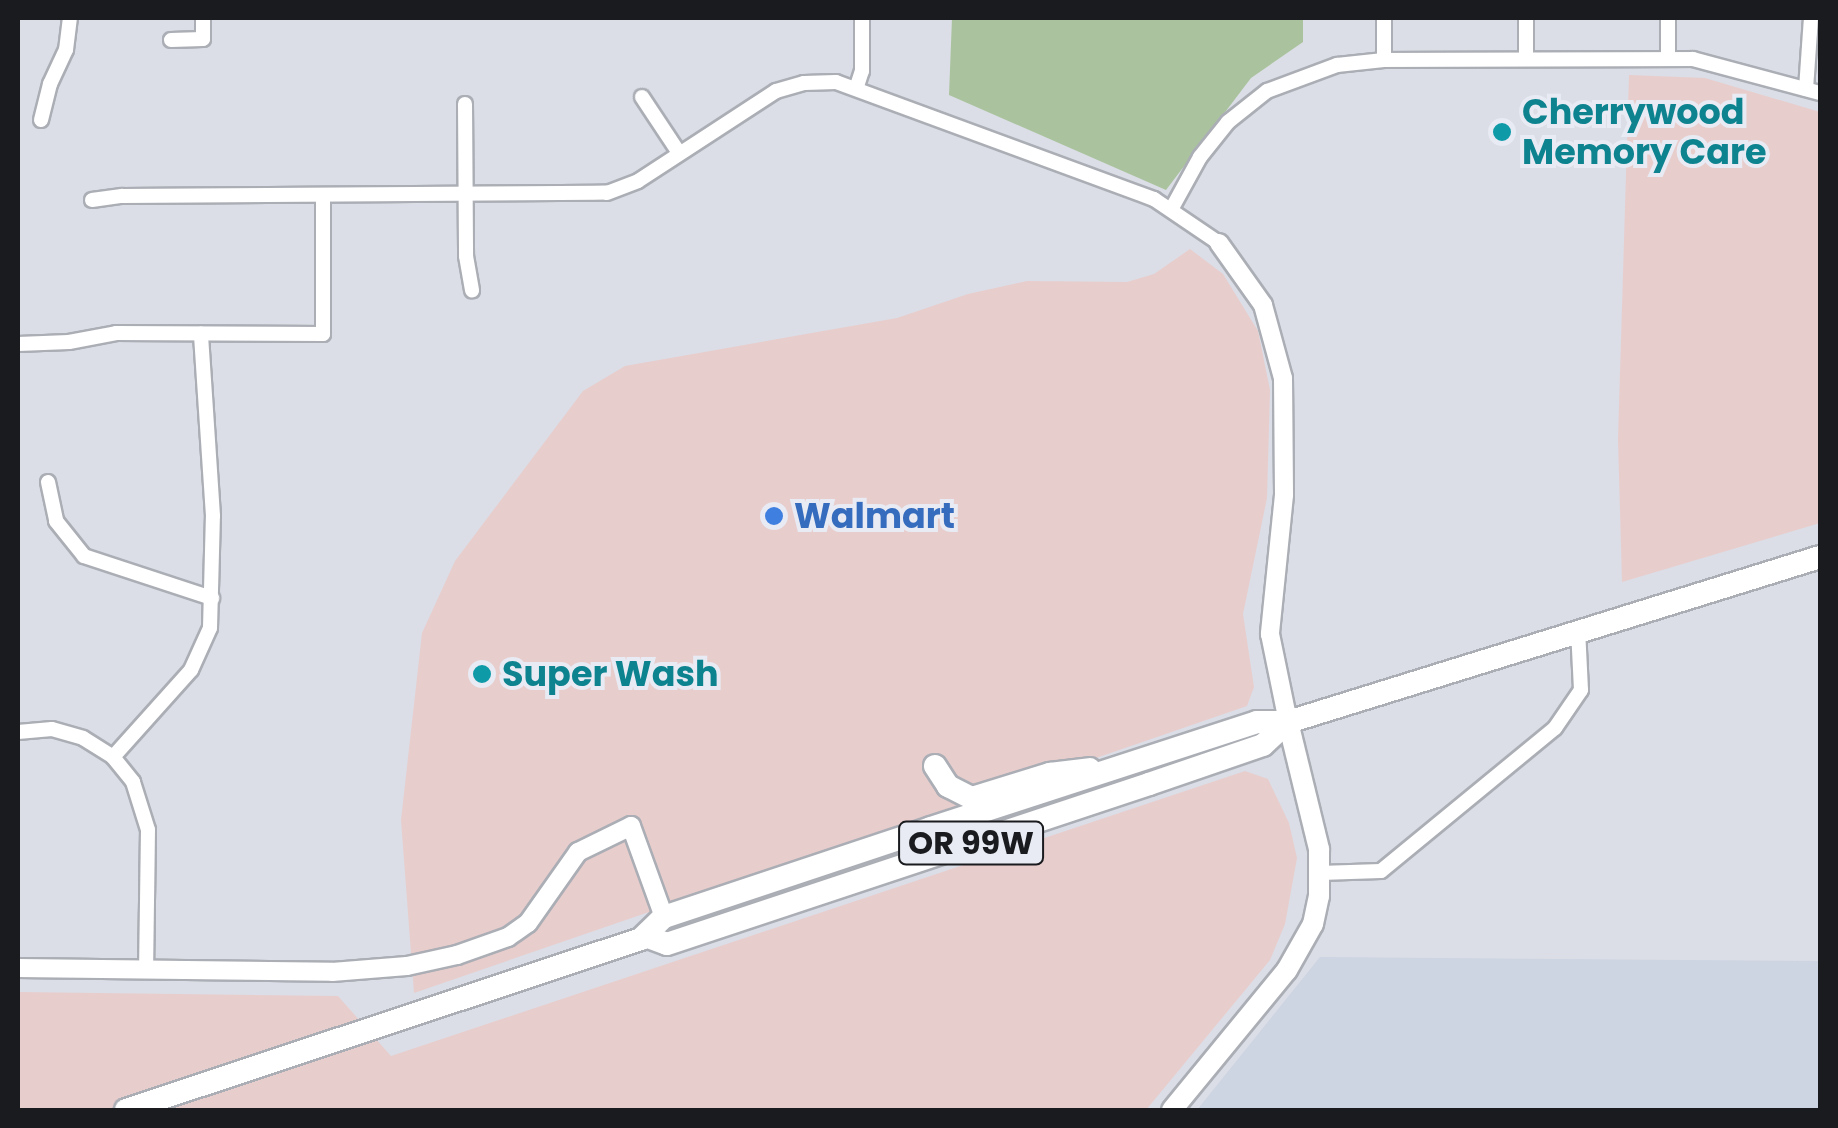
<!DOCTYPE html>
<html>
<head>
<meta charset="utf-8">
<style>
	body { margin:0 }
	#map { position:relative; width:1838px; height:1128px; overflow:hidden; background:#dbdee6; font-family:Poppins,sans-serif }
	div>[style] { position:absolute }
	.commercial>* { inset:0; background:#e8cdcd }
	.built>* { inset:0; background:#cdd4e2 }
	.green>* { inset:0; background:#aac39e }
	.roads { filter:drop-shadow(2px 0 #abaeb5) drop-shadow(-2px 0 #abaeb5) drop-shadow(0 2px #abaeb5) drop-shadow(0 -2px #abaeb5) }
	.minor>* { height:14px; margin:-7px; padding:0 7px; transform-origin:7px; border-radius:7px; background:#fff }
	.tertiary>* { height:18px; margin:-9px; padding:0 9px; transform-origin:9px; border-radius:9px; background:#fff }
	.secondary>* { height:20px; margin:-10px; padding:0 10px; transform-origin:10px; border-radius:10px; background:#fff }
	.trunk>* { height:22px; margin:-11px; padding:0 11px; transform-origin:11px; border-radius:11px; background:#fff }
	.dots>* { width:28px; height:28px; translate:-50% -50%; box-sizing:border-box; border:5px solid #e8ebf3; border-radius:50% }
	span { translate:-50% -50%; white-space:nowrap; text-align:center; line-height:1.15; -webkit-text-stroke:8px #e8ebf3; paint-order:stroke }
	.shield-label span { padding:2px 8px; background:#e8ebf3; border:2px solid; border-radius:8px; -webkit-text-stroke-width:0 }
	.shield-label { font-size:32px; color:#1a1b1e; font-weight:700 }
	.culture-label { font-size:35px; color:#0d838f; font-weight:700 }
	.left { translate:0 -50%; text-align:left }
	.shop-label { font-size:35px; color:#366cbe; font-weight:700 }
	.frame { position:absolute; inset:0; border:20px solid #1a1b1e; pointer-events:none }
</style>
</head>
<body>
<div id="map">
	<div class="commercial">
		<i style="clip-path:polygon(1629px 75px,1705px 78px,1820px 112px,1820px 523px,1622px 582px,1618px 439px)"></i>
		<i style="clip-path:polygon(1190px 249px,1223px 274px,1258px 331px,1270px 390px,1267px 498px,1243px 614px,1254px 687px,1247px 706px,414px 993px,401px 820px,422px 633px,455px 561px,583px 391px,625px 366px,897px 318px,968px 294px,1027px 281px,1127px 282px,1154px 274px)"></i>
		<i style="clip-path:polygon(1245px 771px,1268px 779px,1289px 823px,1297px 858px,1285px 924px,1270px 960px,1146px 1110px,18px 1110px,18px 992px,338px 996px,391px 1056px)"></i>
	</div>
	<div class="built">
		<i style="clip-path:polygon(1320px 957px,1820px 961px,1820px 1110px,1197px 1110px)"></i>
	</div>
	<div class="green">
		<i style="clip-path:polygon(952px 18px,1303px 18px,1303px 42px,1251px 78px,1166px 190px,949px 95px)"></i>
	</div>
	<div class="roads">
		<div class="minor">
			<i style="left:1526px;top:18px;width:41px;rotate:90deg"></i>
			<i style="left:171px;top:40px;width:32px;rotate:-2deg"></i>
			<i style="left:203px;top:39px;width:21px;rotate:-90deg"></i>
			<i style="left:1668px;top:59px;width:41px;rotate:-90deg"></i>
			<i style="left:1384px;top:60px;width:42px;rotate:-90deg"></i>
			<i style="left:857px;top:86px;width:16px;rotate:-72deg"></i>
			<i style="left:862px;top:71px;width:53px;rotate:-90deg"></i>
			<i style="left:1806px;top:89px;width:71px;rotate:-86deg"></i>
			<i style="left:642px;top:97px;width:67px;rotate:56.5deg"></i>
			<i style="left:465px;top:104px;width:152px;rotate:89.6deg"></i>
			<i style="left:466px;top:256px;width:35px;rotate:80deg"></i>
			<i style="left:41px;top:120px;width:37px;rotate:-76deg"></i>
			<i style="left:50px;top:84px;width:38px;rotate:-65deg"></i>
			<i style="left:66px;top:50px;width:32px;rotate:-83deg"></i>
			<i style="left:92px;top:200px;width:30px;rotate:-8deg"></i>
			<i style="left:122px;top:196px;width:485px;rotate:-0.4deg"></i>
			<i style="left:607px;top:193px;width:33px;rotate:-21deg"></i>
			<i style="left:638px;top:181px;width:165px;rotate:-33.1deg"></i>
			<i style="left:776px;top:91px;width:29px;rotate:-16deg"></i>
			<i style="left:804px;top:83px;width:32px;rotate:-2deg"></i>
			<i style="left:836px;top:82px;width:339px;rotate:20.2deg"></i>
			<i style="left:1154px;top:199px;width:78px;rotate:34.1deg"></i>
			<i style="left:1172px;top:208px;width:58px;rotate:-61.2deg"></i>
			<i style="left:1200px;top:157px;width:45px;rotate:-51.3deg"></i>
			<i style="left:1228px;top:122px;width:50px;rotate:-38.5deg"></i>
			<i style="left:1267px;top:91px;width:75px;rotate:-20.4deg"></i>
			<i style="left:1337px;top:65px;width:47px;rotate:-6.1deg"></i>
			<i style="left:1384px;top:60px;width:309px;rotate:-0.2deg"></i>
			<i style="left:1693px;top:59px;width:131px;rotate:15deg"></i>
			<i style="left:18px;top:344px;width:51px;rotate:-2.2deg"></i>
			<i style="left:69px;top:342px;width:48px;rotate:-10.8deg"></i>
			<i style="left:116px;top:333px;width:207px;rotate:0.3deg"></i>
			<i style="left:323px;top:334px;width:138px;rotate:-90deg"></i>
			<i style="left:48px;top:482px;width:40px;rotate:78deg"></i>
			<i style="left:56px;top:521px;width:45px;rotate:51.3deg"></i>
			<i style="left:84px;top:556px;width:135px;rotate:18.2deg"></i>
			<i style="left:18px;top:732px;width:34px;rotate:-5deg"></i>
			<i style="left:52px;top:729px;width:32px;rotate:16deg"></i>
			<i style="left:83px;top:738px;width:36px;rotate:32deg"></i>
			<i style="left:113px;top:757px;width:32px;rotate:51deg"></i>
			<i style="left:133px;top:782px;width:50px;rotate:72.6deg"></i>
			<i style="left:148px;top:830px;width:140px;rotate:90.8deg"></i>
			<i style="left:113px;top:757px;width:117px;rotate:-48.1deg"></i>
			<i style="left:191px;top:670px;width:46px;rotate:-65.7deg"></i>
			<i style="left:210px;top:628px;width:112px;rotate:-88.5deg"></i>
			<i style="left:213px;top:516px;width:183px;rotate:-93.8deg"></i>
			<i style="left:1320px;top:873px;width:61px;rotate:-1.9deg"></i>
			<i style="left:1381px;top:871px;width:225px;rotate:-39.4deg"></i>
			<i style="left:1555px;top:728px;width:46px;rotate:-55.6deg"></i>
			<i style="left:1581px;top:690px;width:62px;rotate:-92.8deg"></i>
		</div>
		<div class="tertiary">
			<i style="left:1219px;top:243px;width:76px;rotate:54.6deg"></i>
			<i style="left:1263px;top:305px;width:76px;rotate:74.7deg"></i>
			<i style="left:1283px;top:378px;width:117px;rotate:89.5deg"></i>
			<i style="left:1284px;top:495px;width:140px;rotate:95.8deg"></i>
			<i style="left:1270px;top:634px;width:90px;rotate:78.4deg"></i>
			<i style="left:18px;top:968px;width:314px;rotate:0.7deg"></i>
			<i style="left:332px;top:972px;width:75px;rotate:-4.6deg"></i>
			<i style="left:407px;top:966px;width:51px;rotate:-12.4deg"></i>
			<i style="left:457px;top:955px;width:54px;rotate:-19.4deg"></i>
			<i style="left:508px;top:937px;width:24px;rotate:-35deg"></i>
			<i style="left:528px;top:923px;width:87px;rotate:-54.8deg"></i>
			<i style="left:578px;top:852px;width:59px;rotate:-26.1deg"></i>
			<i style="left:631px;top:826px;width:97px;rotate:70.1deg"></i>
		</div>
		<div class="secondary">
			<i style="left:1172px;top:1110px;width:181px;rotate:-50.6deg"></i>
			<i style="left:1287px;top:970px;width:53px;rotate:-60.5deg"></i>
			<i style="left:1313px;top:924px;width:29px;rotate:-78deg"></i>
			<i style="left:1319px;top:896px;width:47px;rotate:-90deg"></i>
			<i style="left:1319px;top:849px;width:131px;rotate:-103.7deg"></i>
		</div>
		<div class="trunk">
			<i style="left:935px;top:766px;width:24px;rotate:57deg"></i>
			<i style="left:948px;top:786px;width:27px;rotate:27deg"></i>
			<i style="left:972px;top:798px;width:82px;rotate:-17.1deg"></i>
			<i style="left:1050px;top:774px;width:40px;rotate:-7.1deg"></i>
			<i style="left:648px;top:937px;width:20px;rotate:20deg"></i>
			<i style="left:667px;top:944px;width:508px;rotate:-18.36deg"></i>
			<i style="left:1149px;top:784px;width:120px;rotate:-18.9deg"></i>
			<i style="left:1263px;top:745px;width:34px;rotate:-43deg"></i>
			<i style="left:126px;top:1110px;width:543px;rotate:-18.37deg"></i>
			<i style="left:641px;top:939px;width:32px;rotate:-44deg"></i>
			<i style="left:664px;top:917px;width:281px;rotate:-18.4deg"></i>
			<i style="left:931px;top:828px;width:343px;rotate:-18deg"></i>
			<i style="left:1257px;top:722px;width:31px"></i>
			<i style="left:1288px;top:722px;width:557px;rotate:-17.23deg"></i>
		</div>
	</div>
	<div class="dots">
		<i style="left:1502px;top:132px;background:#0f9aa8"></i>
		<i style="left:774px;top:516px;background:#3f7fe0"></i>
		<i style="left:482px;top:674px;background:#0f9aa8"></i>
	</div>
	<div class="shield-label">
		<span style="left:971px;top:843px">OR 99W</span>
	</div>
	<div class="culture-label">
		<span class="left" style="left:1522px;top:132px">Cherrywood<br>Memory Care</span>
		<span class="left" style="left:502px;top:674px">Super Wash</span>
	</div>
	<div class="shop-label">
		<span class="left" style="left:794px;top:516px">Walmart</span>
	</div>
	<div class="frame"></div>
</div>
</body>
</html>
